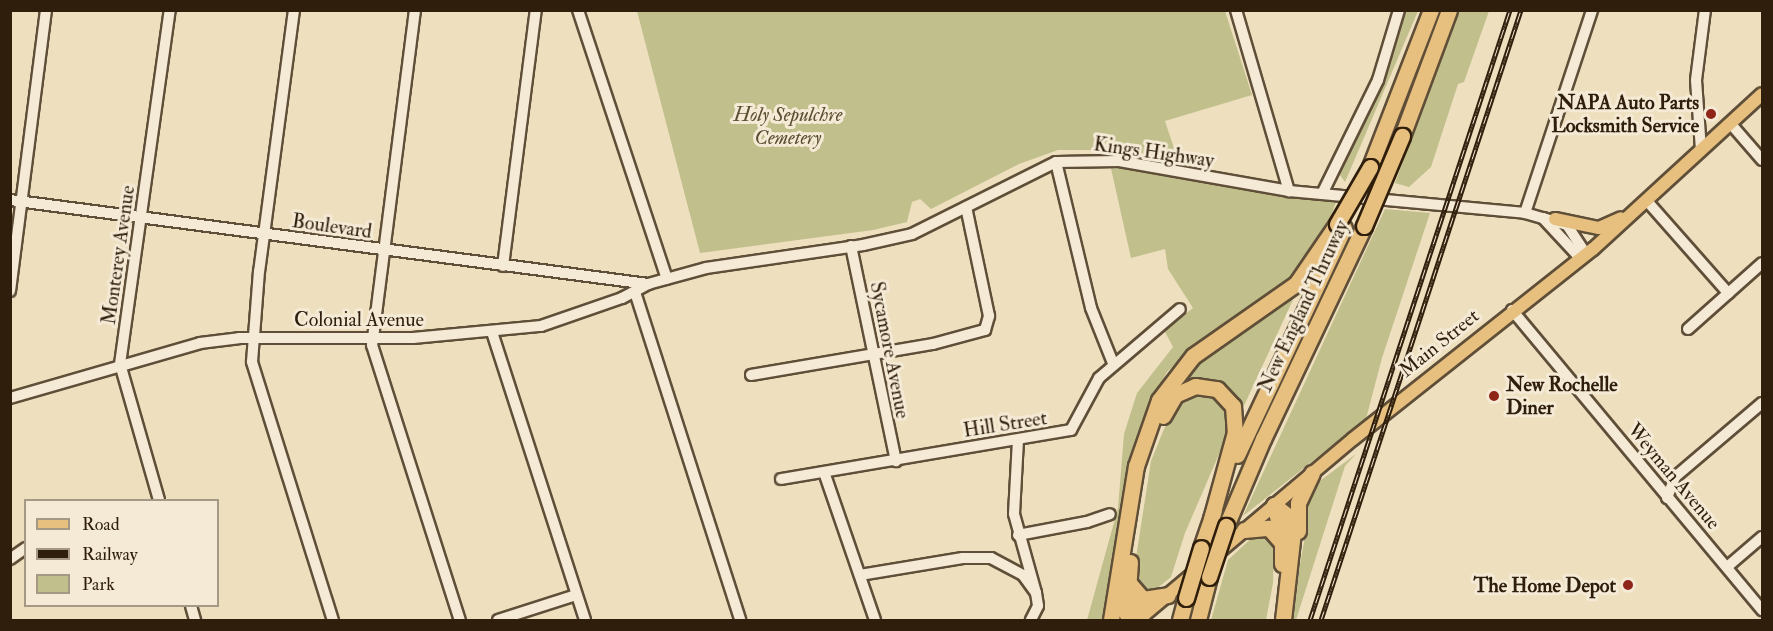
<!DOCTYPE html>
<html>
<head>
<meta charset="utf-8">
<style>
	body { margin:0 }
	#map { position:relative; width:1773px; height:631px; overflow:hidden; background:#eedfbe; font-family:"IM FELL Double Pica",serif }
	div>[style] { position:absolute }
	.green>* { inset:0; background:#c1bf8c }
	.roads { filter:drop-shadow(2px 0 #5f4e38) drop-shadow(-2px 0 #5f4e38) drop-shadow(0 2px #5f4e38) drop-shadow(0 -2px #5f4e38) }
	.minor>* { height:10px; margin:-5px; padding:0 5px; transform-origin:5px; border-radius:5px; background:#f4ead5 }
	.major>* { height:12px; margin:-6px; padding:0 6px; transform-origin:6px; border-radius:6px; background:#e7c07f }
	.highway>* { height:15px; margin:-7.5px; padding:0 7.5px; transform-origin:7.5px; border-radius:7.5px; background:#e7c07f }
	.rail>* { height:5px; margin-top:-2.5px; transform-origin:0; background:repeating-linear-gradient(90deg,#f4ead5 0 9px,#2f1e0b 0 18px); box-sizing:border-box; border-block:2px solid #2f1e0b }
	.bridges { filter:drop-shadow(2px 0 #2f1e0b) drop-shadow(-2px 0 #2f1e0b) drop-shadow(0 2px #2f1e0b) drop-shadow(0 -2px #2f1e0b) }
	.highway-bridge>* { height:15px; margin:-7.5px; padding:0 7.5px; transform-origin:7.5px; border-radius:7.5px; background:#e7c07f }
	.dots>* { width:16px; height:16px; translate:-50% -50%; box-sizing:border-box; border:3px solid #f4ead5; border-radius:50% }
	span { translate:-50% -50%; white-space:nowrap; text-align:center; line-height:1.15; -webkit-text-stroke:6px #f4ead5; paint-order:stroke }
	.poi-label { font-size:20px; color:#2f1e0b; font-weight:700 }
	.right { translate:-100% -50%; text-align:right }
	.left { translate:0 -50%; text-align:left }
	.park-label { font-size:20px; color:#5b4e32; font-style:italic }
	.street-label { font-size:20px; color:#2f1e0b }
	.frame { position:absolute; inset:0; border:12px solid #2f1e0b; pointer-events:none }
	.legend { position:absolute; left:24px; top:499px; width:195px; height:108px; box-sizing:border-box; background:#f4ead5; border:2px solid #a59884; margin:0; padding:8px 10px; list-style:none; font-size:18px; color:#2f1e0b }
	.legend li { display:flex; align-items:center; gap:12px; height:30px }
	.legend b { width:30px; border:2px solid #a59884 }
</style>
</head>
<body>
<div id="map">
	<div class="green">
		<i style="clip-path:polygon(637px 11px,1225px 11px,1252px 95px,1165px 121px,1178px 160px,1123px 150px,1058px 150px,1019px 164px,931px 209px,920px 199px,912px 202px,907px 222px,873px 230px,700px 253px)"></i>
		<i style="clip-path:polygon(1404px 11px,1418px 11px,1345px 182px,1340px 175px,1347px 152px)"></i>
		<i style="clip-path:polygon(1459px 11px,1489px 11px,1464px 82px,1458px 84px,1431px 167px,1409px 187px,1395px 183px)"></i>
		<i style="clip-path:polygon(1110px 164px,1336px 202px,1321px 245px,1290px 283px,1199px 341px,1167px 372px,1147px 411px,1132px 453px,1108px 592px,1108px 620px,1087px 620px,1118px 508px,1124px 434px,1137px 393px,1173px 347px,1164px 330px,1193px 308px,1168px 269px,1165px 249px,1131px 258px)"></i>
		<i style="clip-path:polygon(1385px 209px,1430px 213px,1382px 358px,1366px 419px,1243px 516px)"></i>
		<i style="clip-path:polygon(1298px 289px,1242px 410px,1234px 393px,1218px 382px,1171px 391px,1207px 347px)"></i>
		<i style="clip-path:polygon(1195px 394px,1213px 394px,1225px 404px,1229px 431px,1185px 533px,1171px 577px,1150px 594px,1142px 594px,1133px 577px,1151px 461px,1175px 402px)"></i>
		<i style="clip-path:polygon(1356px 454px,1345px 466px,1296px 620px,1290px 620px,1304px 542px,1301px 516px,1309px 489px)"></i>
		<i style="clip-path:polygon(1256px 534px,1270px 538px,1274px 546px,1273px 583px,1266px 620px,1211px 620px,1228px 560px)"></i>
	</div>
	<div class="roads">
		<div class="minor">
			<i style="left:294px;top:10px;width:263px;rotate:97.6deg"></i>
			<i style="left:259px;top:271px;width:91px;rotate:94.4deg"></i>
			<i style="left:252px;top:362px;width:270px;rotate:72.6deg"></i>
			<i style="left:415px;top:10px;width:338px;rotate:97.3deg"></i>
			<i style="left:372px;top:345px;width:289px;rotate:72.3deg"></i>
			<i style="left:578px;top:10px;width:283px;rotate:71.7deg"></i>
			<i style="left:1236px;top:10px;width:189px;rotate:73.7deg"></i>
			<i style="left:1730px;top:123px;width:49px;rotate:49.1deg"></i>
			<i style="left:1701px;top:150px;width:70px;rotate:-94.1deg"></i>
			<i style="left:1696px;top:80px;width:71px;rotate:-82.7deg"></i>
			<i style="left:1056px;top:162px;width:150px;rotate:76.5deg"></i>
			<i style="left:1091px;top:308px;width:59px;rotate:68.2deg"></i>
			<i style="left:1322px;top:194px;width:127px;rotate:-63.8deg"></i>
			<i style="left:1378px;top:80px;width:73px;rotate:-73.3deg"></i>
			<i style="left:10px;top:200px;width:644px;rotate:7.5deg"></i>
			<i style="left:1647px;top:201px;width:123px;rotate:48.6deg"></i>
			<i style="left:1525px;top:213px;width:214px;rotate:-71.7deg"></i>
			<i style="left:851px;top:246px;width:220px;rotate:78.2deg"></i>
			<i style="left:503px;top:266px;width:258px;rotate:-82.7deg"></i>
			<i style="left:10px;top:291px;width:283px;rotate:-82.7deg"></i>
			<i style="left:635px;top:292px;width:344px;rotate:72.2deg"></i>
			<i style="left:1512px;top:310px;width:391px;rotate:50.2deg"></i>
			<i style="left:1688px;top:329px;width:99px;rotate:-41.7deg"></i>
			<i style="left:492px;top:332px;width:303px;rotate:72.1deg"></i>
			<i style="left:751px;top:375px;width:185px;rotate:-9.7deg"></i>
			<i style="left:933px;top:344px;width:54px;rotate:-15.1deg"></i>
			<i style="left:985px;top:330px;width:15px;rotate:-74deg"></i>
			<i style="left:989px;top:316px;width:111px;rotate:-101.9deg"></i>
			<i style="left:10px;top:398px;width:198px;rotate:-16.1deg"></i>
			<i style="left:200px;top:343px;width:39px;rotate:-7deg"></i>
			<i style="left:239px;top:338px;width:174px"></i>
			<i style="left:413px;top:338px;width:129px;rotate:-5.4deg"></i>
			<i style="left:541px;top:326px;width:86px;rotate:-19.1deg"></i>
			<i style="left:622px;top:298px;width:30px;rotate:-28deg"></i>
			<i style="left:648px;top:284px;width:60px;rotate:-15.4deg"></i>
			<i style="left:706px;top:268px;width:159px;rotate:-8.3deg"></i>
			<i style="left:863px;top:245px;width:50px;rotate:-12.7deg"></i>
			<i style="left:912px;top:234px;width:161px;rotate:-26.6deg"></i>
			<i style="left:1056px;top:162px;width:63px;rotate:-0.9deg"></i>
			<i style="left:1119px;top:161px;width:173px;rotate:10deg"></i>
			<i style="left:1289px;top:191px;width:237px;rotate:5.3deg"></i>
			<i style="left:1525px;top:213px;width:19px;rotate:16deg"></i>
			<i style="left:1543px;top:218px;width:54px;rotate:47.2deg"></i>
			<i style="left:1580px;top:258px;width:10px;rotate:-79deg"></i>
			<i style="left:1582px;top:248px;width:27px;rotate:-123deg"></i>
			<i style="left:1567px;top:225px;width:25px;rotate:-164deg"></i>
			<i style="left:1018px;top:440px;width:74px;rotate:93.1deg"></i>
			<i style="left:1014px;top:514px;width:82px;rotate:74.4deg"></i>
			<i style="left:1036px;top:593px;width:13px;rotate:81deg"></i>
			<i style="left:1038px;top:606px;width:16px;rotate:117deg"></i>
			<i style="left:824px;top:472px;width:157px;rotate:71deg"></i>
			<i style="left:781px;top:479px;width:294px;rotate:-9.6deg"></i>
			<i style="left:1071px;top:430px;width:59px;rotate:-61.7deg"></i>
			<i style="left:1099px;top:378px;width:106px;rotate:-40.4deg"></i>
			<i style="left:1667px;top:498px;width:22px;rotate:-69deg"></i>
			<i style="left:1675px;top:477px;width:114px;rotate:-40.4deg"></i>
			<i style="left:159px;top:500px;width:141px;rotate:-106deg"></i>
			<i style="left:120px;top:364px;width:358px;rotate:-82deg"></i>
			<i style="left:1018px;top:535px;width:70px;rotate:-10.7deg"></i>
			<i style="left:1087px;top:522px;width:24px;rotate:-19deg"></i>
			<i style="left:10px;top:559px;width:19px;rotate:-35deg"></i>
			<i style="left:1727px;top:567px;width:46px;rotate:-40.6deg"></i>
			<i style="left:860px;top:575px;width:104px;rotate:-9.4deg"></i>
			<i style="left:963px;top:558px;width:28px"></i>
			<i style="left:991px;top:558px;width:36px;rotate:28deg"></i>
			<i style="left:1023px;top:575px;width:22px;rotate:54deg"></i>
			<i style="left:191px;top:606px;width:15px;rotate:74deg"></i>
			<i style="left:498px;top:620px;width:82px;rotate:-17.8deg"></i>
		</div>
		<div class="major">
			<i style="left:1555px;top:219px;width:45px;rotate:11.6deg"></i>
			<i style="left:1599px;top:228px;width:24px;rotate:-24deg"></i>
			<i style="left:1138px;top:620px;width:281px;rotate:-40.1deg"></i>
			<i style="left:1353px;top:439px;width:306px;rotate:-38.4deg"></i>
			<i style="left:1593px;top:249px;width:229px;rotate:-42.5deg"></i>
		</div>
		<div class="highway">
			<i style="left:1402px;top:136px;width:134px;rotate:-69.5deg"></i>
			<i style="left:1370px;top:167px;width:168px;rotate:-68.8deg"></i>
			<i style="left:1163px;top:416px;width:24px;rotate:-60deg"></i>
			<i style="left:1175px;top:395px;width:22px;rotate:-24deg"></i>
			<i style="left:1195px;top:386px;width:22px;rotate:8deg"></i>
			<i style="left:1217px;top:389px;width:23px;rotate:47deg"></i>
			<i style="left:1233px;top:406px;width:26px;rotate:86deg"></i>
			<i style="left:1235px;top:432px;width:90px;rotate:105.4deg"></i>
			<i style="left:1237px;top:455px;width:251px;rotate:-64.8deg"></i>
			<i style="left:1274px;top:505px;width:18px;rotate:38deg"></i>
			<i style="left:1288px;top:516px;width:17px;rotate:73deg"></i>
			<i style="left:1293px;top:532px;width:89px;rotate:96.5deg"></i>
			<i style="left:1274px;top:505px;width:31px;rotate:75deg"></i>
			<i style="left:1282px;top:535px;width:29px;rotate:90deg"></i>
			<i style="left:1226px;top:526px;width:95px;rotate:-67deg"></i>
			<i style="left:1263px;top:439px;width:236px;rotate:-64.6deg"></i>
			<i style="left:1244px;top:530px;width:25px;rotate:-5deg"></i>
			<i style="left:1269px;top:528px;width:20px;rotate:49deg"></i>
			<i style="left:1298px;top:531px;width:28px;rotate:-90deg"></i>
			<i style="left:1298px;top:503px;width:33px;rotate:-65deg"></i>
			<i style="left:1201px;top:548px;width:39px;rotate:-71deg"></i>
			<i style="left:1130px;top:562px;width:30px;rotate:94deg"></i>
			<i style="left:1128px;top:592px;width:29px;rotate:63deg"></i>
			<i style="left:1129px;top:583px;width:21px;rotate:49deg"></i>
			<i style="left:1143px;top:599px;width:25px;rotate:-9deg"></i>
			<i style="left:1116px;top:593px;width:30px;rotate:63deg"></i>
			<i style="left:1111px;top:620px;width:156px;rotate:-80.8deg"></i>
			<i style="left:1136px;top:466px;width:70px;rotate:-70.8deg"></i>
			<i style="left:1159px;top:400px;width:56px;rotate:-52.3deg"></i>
			<i style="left:1193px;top:356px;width:126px;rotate:-35deg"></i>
			<i style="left:1296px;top:284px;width:73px;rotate:-55.7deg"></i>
			<i style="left:1180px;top:620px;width:23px;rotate:-75deg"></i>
			<i style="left:1198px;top:620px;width:44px;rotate:-75.7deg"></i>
		</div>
	</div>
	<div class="rail">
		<i style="left:1310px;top:620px;width:642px;rotate:-71.85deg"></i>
		<i style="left:1321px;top:620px;width:642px;rotate:-71.85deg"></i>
	</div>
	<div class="bridges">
		<div class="highway-bridge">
			<i style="left:1337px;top:224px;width:66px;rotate:-59.9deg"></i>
			<i style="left:1364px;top:226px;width:98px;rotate:-67.1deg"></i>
			<i style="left:1209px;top:577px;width:54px;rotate:-71.6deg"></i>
			<i style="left:1186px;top:598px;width:52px;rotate:-73.3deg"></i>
		</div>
	</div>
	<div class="dots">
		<i style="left:1711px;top:114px;background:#8f2418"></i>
		<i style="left:1494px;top:396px;background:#8f2418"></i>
		<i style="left:1628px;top:585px;background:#8f2418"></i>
	</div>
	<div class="poi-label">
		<span class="right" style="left:1699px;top:114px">NAPA Auto Parts<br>Locksmith Service</span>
		<span class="left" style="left:1506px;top:396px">New Rochelle<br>Diner</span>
		<span class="right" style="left:1616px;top:585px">The Home Depot</span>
	</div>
	<div class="park-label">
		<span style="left:788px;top:126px">Holy Sepulchre<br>Cemetery</span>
	</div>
	<div class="street-label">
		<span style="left:1154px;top:152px;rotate:8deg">Kings Highway</span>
		<span style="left:332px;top:226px;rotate:8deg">Boulevard</span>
		<span style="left:118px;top:255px;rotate:-82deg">Monterey Avenue</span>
		<span style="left:1303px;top:306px;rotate:-65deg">New England Thruway</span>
		<span style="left:359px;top:319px">Colonial Avenue</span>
		<span style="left:1439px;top:343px;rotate:-39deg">Main Street</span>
		<span style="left:890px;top:350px;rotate:79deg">Sycamore Avenue</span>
		<span style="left:1005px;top:424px;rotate:-9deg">Hill Street</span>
		<span style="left:1674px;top:476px;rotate:50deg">Weyman Avenue</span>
	</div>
	<div class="frame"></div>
	<ul class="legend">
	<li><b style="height:8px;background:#e7c07f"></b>Road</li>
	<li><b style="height:8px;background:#2f1e0b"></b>Railway</li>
	<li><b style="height:16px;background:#c1bf8c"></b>Park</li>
	</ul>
</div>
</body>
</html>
